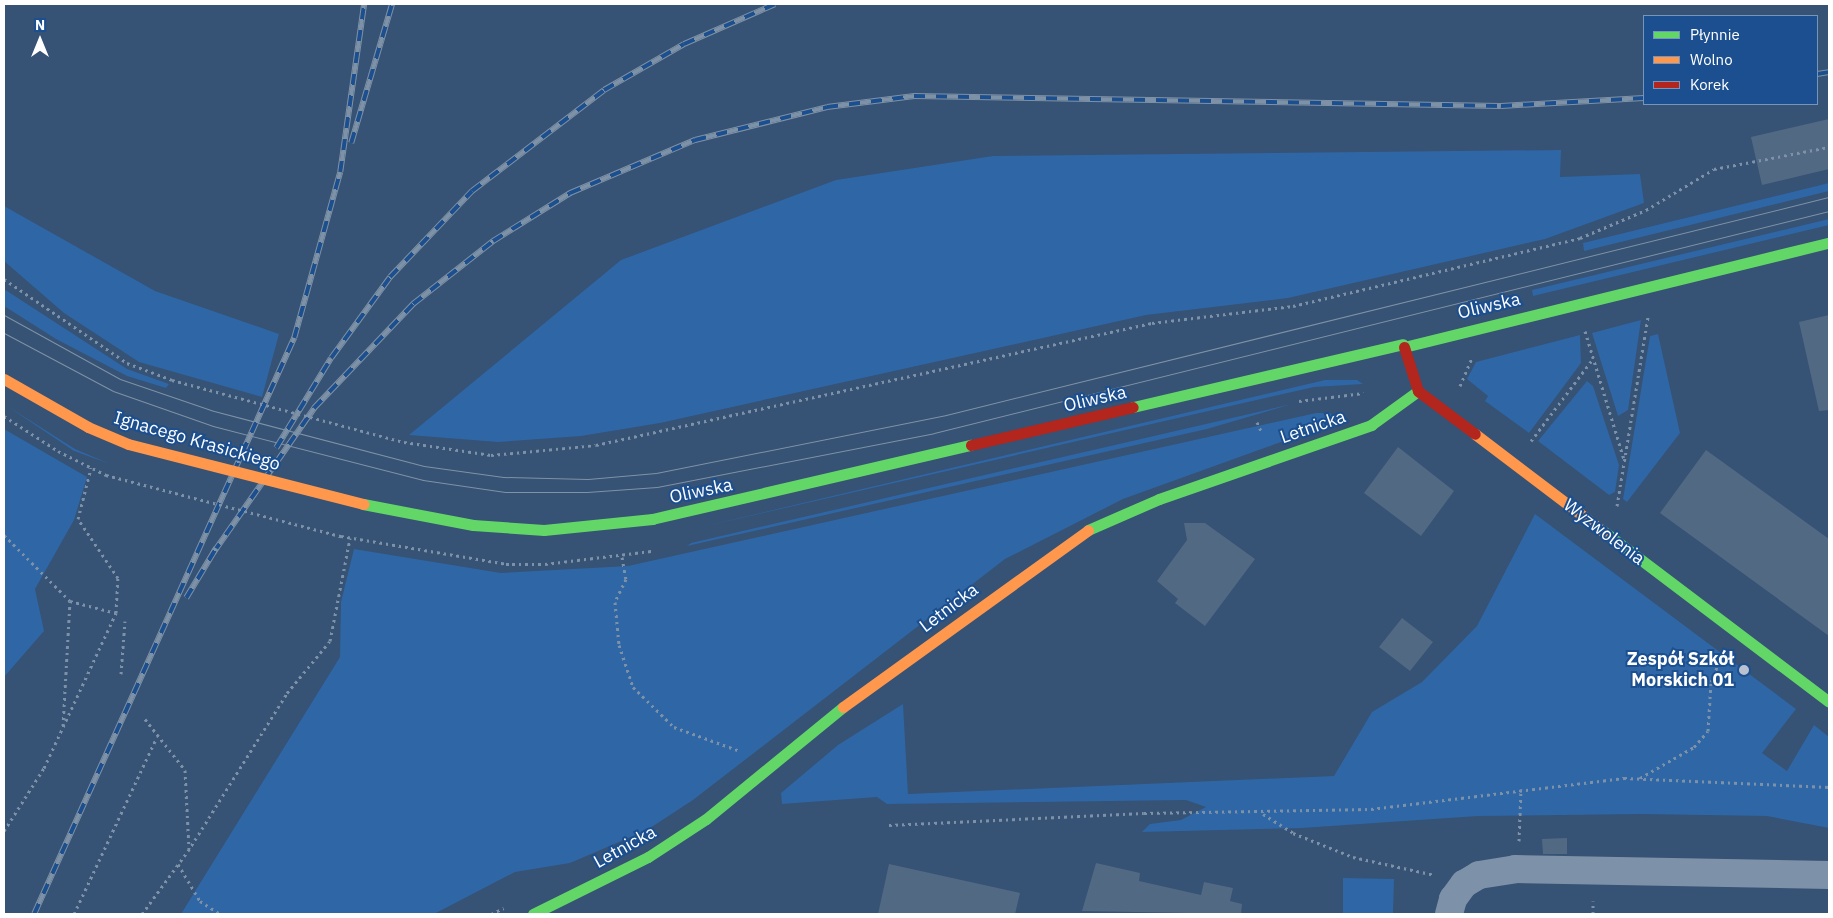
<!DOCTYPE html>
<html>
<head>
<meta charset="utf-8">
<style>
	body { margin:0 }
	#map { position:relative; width:1833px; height:918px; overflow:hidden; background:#365274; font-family:"IBM Plex Sans",sans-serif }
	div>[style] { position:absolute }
	.green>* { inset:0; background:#2f66a5 }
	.building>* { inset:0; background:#526984 }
	.path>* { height:3px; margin-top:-1.5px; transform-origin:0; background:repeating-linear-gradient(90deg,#7d92a8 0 2.5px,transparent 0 6.5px) }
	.street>* { height:28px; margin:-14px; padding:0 14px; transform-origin:14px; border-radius:14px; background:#7d92a8 }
	.fast>* { height:11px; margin:-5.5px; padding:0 5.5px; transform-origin:5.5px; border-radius:5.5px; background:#63d668 }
	.slow>* { height:11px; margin:-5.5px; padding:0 5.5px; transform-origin:5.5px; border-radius:5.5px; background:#ff974d }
	.jam>* { height:11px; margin:-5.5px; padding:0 5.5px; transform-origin:5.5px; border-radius:5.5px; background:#b3261e }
	.tram>* { height:1px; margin:-0.5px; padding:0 0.5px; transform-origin:0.5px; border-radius:0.5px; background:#7e92a7 }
	.rail>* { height:5.5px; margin-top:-2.75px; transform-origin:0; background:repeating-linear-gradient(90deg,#1b4f8f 0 11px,#7e92a7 0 22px); box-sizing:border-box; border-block:1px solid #7e92a7 }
	.path-bridge>* { height:3px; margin-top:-1.5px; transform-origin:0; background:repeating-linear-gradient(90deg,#7d92a8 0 2.5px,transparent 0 6.5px) }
	.slow-bridge>* { height:11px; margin:-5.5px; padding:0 5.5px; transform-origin:5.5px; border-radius:5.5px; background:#ff974d }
	.dots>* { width:14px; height:14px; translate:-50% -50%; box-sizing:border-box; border:2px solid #1b4f8f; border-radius:50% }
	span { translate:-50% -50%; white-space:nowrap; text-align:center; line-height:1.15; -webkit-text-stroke:4px #1b4f8f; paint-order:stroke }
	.street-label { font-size:18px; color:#fff }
	.poi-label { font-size:18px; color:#fff; font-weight:700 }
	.right { translate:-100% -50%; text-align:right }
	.frame { position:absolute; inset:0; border:5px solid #fff; pointer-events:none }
	.legend { position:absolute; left:1643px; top:15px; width:175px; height:90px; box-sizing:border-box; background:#1b4f8f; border:1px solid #7695bc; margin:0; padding:6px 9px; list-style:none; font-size:15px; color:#fff }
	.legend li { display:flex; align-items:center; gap:10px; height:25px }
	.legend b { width:25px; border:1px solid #7695bc }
	.north { position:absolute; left:15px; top:15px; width:50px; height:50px; -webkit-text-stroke:4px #1b4f8f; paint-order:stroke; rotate:0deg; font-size:14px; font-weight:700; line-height:20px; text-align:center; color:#fff }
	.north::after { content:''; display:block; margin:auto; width:18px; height:22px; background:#fff; clip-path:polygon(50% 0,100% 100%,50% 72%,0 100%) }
</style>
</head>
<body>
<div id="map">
	<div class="green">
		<i style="clip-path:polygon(1561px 150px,1560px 177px,1640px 174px,1644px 203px,1545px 239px,1288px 298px,1146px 315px,660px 423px,581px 436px,498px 442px,409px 435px,621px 260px,836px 180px,993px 156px)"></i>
		<i style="clip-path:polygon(1829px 183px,1829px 191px,1584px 251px,1583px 243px)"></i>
		<i style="clip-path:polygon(4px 206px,155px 291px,279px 334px,262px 397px,139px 362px,64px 313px,4px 261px)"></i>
		<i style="clip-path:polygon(1829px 219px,1829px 225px,1533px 296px,1532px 290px)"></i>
		<i style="clip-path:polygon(4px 289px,127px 369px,169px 384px,166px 388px,127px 376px,56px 339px,4px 306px)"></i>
		<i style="clip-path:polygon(1641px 320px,1628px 410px,1618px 416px,1592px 333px)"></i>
		<i style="clip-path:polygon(1658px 334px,1680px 433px,1627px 502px,1623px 499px,1650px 336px)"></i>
		<i style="clip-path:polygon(1580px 335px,1581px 363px,1529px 433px,1485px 401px,1488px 396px,1467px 379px,1476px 362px)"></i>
		<i style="clip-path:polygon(1325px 380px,1357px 380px,1363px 384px,1314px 387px,684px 531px)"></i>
		<i style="clip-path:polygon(1587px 381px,1593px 386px,1619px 465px,1615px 492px,1609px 495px,1538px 441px)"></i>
		<i style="clip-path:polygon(4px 404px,75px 449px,110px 464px,74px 451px)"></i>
		<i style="clip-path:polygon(1292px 404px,1207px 429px,687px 546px,691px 543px)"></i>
		<i style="clip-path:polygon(1316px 413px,1330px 413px,1339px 421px,1123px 499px,1005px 559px,693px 800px,647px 830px,570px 863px,515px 872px,434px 914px,181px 914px,340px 657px,341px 602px,354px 549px,501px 573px,628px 566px)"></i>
		<i style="clip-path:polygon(4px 429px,87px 477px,74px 520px,35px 589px,44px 631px,4px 677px)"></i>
		<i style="clip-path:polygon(1535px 514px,1796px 709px,1762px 753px,1787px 771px,1814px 725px,1829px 737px,1829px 828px,1767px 816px,1642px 814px,1478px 816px,1302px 828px,1142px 832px,1150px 824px,1181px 820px,1206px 807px,1186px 800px,887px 804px,877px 797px,782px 804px,781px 793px,838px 745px,903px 704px,908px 794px,1334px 776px,1372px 712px,1422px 682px,1477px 626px)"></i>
		<i style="clip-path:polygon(1343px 878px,1394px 879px,1393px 914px,1343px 914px)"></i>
	</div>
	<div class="building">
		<i style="clip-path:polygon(1829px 119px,1829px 169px,1762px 185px,1751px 137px)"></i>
		<i style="clip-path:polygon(1829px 315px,1829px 410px,1819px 411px,1799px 322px)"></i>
		<i style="clip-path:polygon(1398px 447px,1454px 491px,1421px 536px,1364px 493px)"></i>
		<i style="clip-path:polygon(1706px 450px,1829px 539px,1829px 636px,1660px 513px)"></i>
		<i style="clip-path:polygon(1184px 523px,1205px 523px,1255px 559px,1205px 626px,1175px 603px,1178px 599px,1157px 581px,1187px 540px)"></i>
		<i style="clip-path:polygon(1402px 618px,1433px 642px,1410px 671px,1379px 647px)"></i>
		<i style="clip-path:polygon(1567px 838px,1567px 854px,1543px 854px,1542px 839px)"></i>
		<i style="clip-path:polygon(1096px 863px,1140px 873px,1139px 881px,1201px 895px,1204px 882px,1233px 888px,1230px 901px,1242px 904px,1241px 914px,1082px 911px)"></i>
		<i style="clip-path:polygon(889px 864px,1020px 893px,1015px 914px,878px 914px)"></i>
	</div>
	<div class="path">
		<i style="left:4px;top:279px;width:149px;rotate:34.3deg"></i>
		<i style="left:127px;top:363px;width:48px;rotate:20.7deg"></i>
		<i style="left:1585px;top:331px;width:134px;rotate:73.1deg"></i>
		<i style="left:1460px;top:386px;width:30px;rotate:-67deg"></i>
		<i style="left:1299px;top:401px;width:65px;rotate:-7deg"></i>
		<i style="left:4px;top:416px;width:64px;rotate:32.9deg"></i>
		<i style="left:58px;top:451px;width:54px;rotate:26.6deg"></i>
		<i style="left:1257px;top:422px;width:12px;rotate:66deg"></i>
		<i style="left:1531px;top:441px;width:101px;rotate:-53deg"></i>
		<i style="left:404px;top:442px;width:88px;rotate:8.5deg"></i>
		<i style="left:491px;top:455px;width:105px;rotate:-5.4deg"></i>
		<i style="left:596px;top:445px;width:569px;rotate:-12.38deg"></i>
		<i style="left:1152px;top:323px;width:142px;rotate:-6.9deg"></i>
		<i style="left:1293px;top:306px;width:295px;rotate:-13.3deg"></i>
		<i style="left:1580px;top:238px;width:72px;rotate:-23deg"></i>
		<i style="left:1646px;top:210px;width:79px;rotate:-31.1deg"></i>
		<i style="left:1714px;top:169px;width:117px;rotate:-10.8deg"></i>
		<i style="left:1617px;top:506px;width:192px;rotate:-80.7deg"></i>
		<i style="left:4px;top:535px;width:93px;rotate:45deg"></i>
		<i style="left:70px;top:601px;width:48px;rotate:14.6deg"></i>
		<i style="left:341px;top:536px;width:167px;rotate:9.6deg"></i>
		<i style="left:506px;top:564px;width:39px"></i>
		<i style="left:545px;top:564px;width:107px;rotate:-7deg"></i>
		<i style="left:622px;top:557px;width:22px;rotate:80deg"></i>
		<i style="left:626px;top:579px;width:25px;rotate:116deg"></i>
		<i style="left:615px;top:602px;width:43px;rotate:84.7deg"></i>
		<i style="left:619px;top:645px;width:44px;rotate:71.6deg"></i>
		<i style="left:633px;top:687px;width:57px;rotate:44.3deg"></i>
		<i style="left:674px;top:727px;width:70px;rotate:20deg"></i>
		<i style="left:121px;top:674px;width:53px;rotate:-85.7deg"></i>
		<i style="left:145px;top:719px;width:65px;rotate:51.9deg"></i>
		<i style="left:185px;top:770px;width:79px;rotate:87.1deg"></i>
		<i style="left:63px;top:726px;width:125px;rotate:-86.8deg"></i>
		<i style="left:1640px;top:778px;width:62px;rotate:-29.9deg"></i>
		<i style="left:1694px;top:747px;width:21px;rotate:-49deg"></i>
		<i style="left:1708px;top:731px;width:49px;rotate:-86.5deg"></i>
		<i style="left:1711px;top:682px;width:27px;rotate:-68deg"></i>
		<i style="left:1263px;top:814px;width:36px;rotate:32deg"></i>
		<i style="left:1293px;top:833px;width:65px;rotate:21.8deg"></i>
		<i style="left:1353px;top:857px;width:84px;rotate:12.4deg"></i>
		<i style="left:889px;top:825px;width:255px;rotate:-2.7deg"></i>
		<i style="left:1144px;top:813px;width:227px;rotate:-1deg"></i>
		<i style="left:1371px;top:809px;width:255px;rotate:-7deg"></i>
		<i style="left:1624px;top:778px;width:205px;rotate:2.5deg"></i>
		<i style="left:4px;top:831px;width:75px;rotate:-57.6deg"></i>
		<i style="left:44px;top:768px;width:171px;rotate:-65.1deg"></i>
		<i style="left:116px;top:613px;width:35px;rotate:-87deg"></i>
		<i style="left:118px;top:578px;width:71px;rotate:-124.1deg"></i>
		<i style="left:78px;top:519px;width:53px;rotate:-75.7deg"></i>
		<i style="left:1519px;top:841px;width:52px;rotate:-87.8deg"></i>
		<i style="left:178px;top:864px;width:43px;rotate:59.3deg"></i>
		<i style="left:200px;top:901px;width:24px;rotate:33deg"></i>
		<i style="left:74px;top:914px;width:195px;rotate:-64.9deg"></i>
		<i style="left:142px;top:914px;width:78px;rotate:-53.9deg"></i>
		<i style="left:188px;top:851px;width:186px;rotate:-57.9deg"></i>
		<i style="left:287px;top:693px;width:67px;rotate:-50.4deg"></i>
		<i style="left:330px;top:641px;width:105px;rotate:-79deg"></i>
		<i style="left:491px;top:914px;width:14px;rotate:-25deg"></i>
		<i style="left:1593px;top:914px;width:13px;rotate:-90deg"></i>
	</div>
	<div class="street">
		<i style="left:1449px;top:914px;width:16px;rotate:-75deg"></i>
		<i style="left:1453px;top:899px;width:19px;rotate:-54deg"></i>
		<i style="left:1464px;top:884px;width:17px;rotate:-31deg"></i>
		<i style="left:1479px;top:875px;width:36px;rotate:-9deg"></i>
		<i style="left:1515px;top:869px;width:314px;rotate:1.1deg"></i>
	</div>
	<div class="fast">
		<i style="left:1404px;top:347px;width:438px;rotate:-13.8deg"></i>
		<i style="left:1133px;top:407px;width:277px;rotate:-13.1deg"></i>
		<i style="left:363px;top:504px;width:112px;rotate:10.8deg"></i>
		<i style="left:473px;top:525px;width:71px;rotate:4deg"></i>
		<i style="left:544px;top:530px;width:109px;rotate:-5.8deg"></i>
		<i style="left:652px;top:519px;width:327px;rotate:-13.1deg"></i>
		<i style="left:1088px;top:530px;width:77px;rotate:-23.6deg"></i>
		<i style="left:1159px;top:499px;width:225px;rotate:-19.2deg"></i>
		<i style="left:1371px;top:425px;width:58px;rotate:-35.9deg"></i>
		<i style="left:1603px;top:531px;width:283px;rotate:37.1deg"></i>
		<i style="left:533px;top:914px;width:128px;rotate:-26.4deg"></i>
		<i style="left:648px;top:857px;width:69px;rotate:-33.2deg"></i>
		<i style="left:706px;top:819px;width:177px;rotate:-39.3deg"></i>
	</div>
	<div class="slow">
		<i style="left:4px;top:379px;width:97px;rotate:29.7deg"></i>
		<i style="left:88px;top:427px;width:43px;rotate:23deg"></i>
		<i style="left:1475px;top:434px;width:161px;rotate:37.2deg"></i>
		<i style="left:843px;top:707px;width:302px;rotate:-35.8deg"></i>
	</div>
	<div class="jam">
		<i style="left:1404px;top:347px;width:46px;rotate:72.3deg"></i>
		<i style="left:1418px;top:391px;width:71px;rotate:37deg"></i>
		<i style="left:971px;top:445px;width:166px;rotate:-13.2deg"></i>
	</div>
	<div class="tram">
		<i style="left:4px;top:315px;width:132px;rotate:28.9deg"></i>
		<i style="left:120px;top:379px;width:99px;rotate:18.8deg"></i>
		<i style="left:214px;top:411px;width:217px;rotate:14.7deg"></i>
		<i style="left:424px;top:466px;width:80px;rotate:7.9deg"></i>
		<i style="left:503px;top:477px;width:85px;rotate:1.3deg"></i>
		<i style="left:588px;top:479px;width:68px;rotate:-5deg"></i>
		<i style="left:656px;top:473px;width:296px;rotate:-11.3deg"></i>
		<i style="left:946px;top:415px;width:910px;rotate:-13.87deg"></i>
		<i style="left:4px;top:333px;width:123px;rotate:28deg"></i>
		<i style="left:113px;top:391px;width:106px;rotate:19.3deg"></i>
		<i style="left:213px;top:426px;width:217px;rotate:14.4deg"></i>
		<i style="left:423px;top:480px;width:83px;rotate:8.3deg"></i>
		<i style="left:505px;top:492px;width:82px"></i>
		<i style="left:587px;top:492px;width:70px;rotate:-4.1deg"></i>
		<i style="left:657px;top:487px;width:282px;rotate:-11deg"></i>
		<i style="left:934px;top:433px;width:922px;rotate:-13.93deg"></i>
	</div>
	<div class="rail">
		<i style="left:1817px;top:74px;width:12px;rotate:-9deg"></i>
		<i style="left:351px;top:143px;width:145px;rotate:-73.6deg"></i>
		<i style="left:276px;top:448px;width:105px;rotate:-58.6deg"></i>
		<i style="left:331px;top:358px;width:100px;rotate:-53.9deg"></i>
		<i style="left:390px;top:277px;width:119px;rotate:-46.4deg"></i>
		<i style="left:472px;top:191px;width:166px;rotate:-37.4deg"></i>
		<i style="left:604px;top:90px;width:92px;rotate:-29.9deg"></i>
		<i style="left:684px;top:44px;width:99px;rotate:-23.7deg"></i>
		<i style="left:213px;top:553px;width:177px;rotate:-55.1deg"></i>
		<i style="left:314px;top:408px;width:144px;rotate:-46.4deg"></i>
		<i style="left:413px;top:304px;width:102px;rotate:-38.2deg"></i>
		<i style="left:493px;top:241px;width:91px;rotate:-31.9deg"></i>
		<i style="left:570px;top:193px;width:136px;rotate:-23deg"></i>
		<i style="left:695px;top:140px;width:136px;rotate:-14deg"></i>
		<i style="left:827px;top:107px;width:88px;rotate:-7.2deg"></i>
		<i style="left:914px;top:96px;width:587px;rotate:0.98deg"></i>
		<i style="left:1501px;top:106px;width:143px;rotate:-3.2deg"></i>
		<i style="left:186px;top:598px;width:58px;rotate:-59deg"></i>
		<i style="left:34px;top:914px;width:632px;rotate:-65.71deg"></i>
		<i style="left:294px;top:338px;width:172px;rotate:-74.5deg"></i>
		<i style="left:340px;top:172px;width:170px;rotate:-81.9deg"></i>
	</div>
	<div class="path-bridge">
		<i style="left:172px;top:380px;width:240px;rotate:15deg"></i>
		<i style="left:106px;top:475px;width:243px;rotate:14.6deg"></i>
	</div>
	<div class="slow-bridge">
		<i style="left:128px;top:444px;width:243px;rotate:14.3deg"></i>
	</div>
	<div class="dots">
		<i style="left:1744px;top:670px;background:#b9c2ce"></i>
	</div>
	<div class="street-label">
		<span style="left:1489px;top:306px;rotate:-13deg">Oliwska</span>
		<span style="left:1095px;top:399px;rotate:-13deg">Oliwska</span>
		<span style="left:1313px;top:427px;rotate:-19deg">Letnicka</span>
		<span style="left:197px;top:441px;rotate:16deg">Ignacego Krasickiego</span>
		<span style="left:701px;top:491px;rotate:-12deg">Oliwska</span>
		<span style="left:1604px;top:532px;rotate:37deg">Wyzwolenia</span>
		<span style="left:949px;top:608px;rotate:-37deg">Letnicka</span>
		<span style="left:625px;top:847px;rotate:-29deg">Letnicka</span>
	</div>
	<div class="poi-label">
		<span class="right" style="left:1734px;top:670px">Zespół Szkół<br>Morskich 01</span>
	</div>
	<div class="frame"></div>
	<ul class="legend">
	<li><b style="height:6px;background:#63d668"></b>Płynnie</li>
	<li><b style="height:6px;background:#ff974d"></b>Wolno</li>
	<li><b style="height:6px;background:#b3261e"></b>Korek</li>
	</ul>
	<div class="north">N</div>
</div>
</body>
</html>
